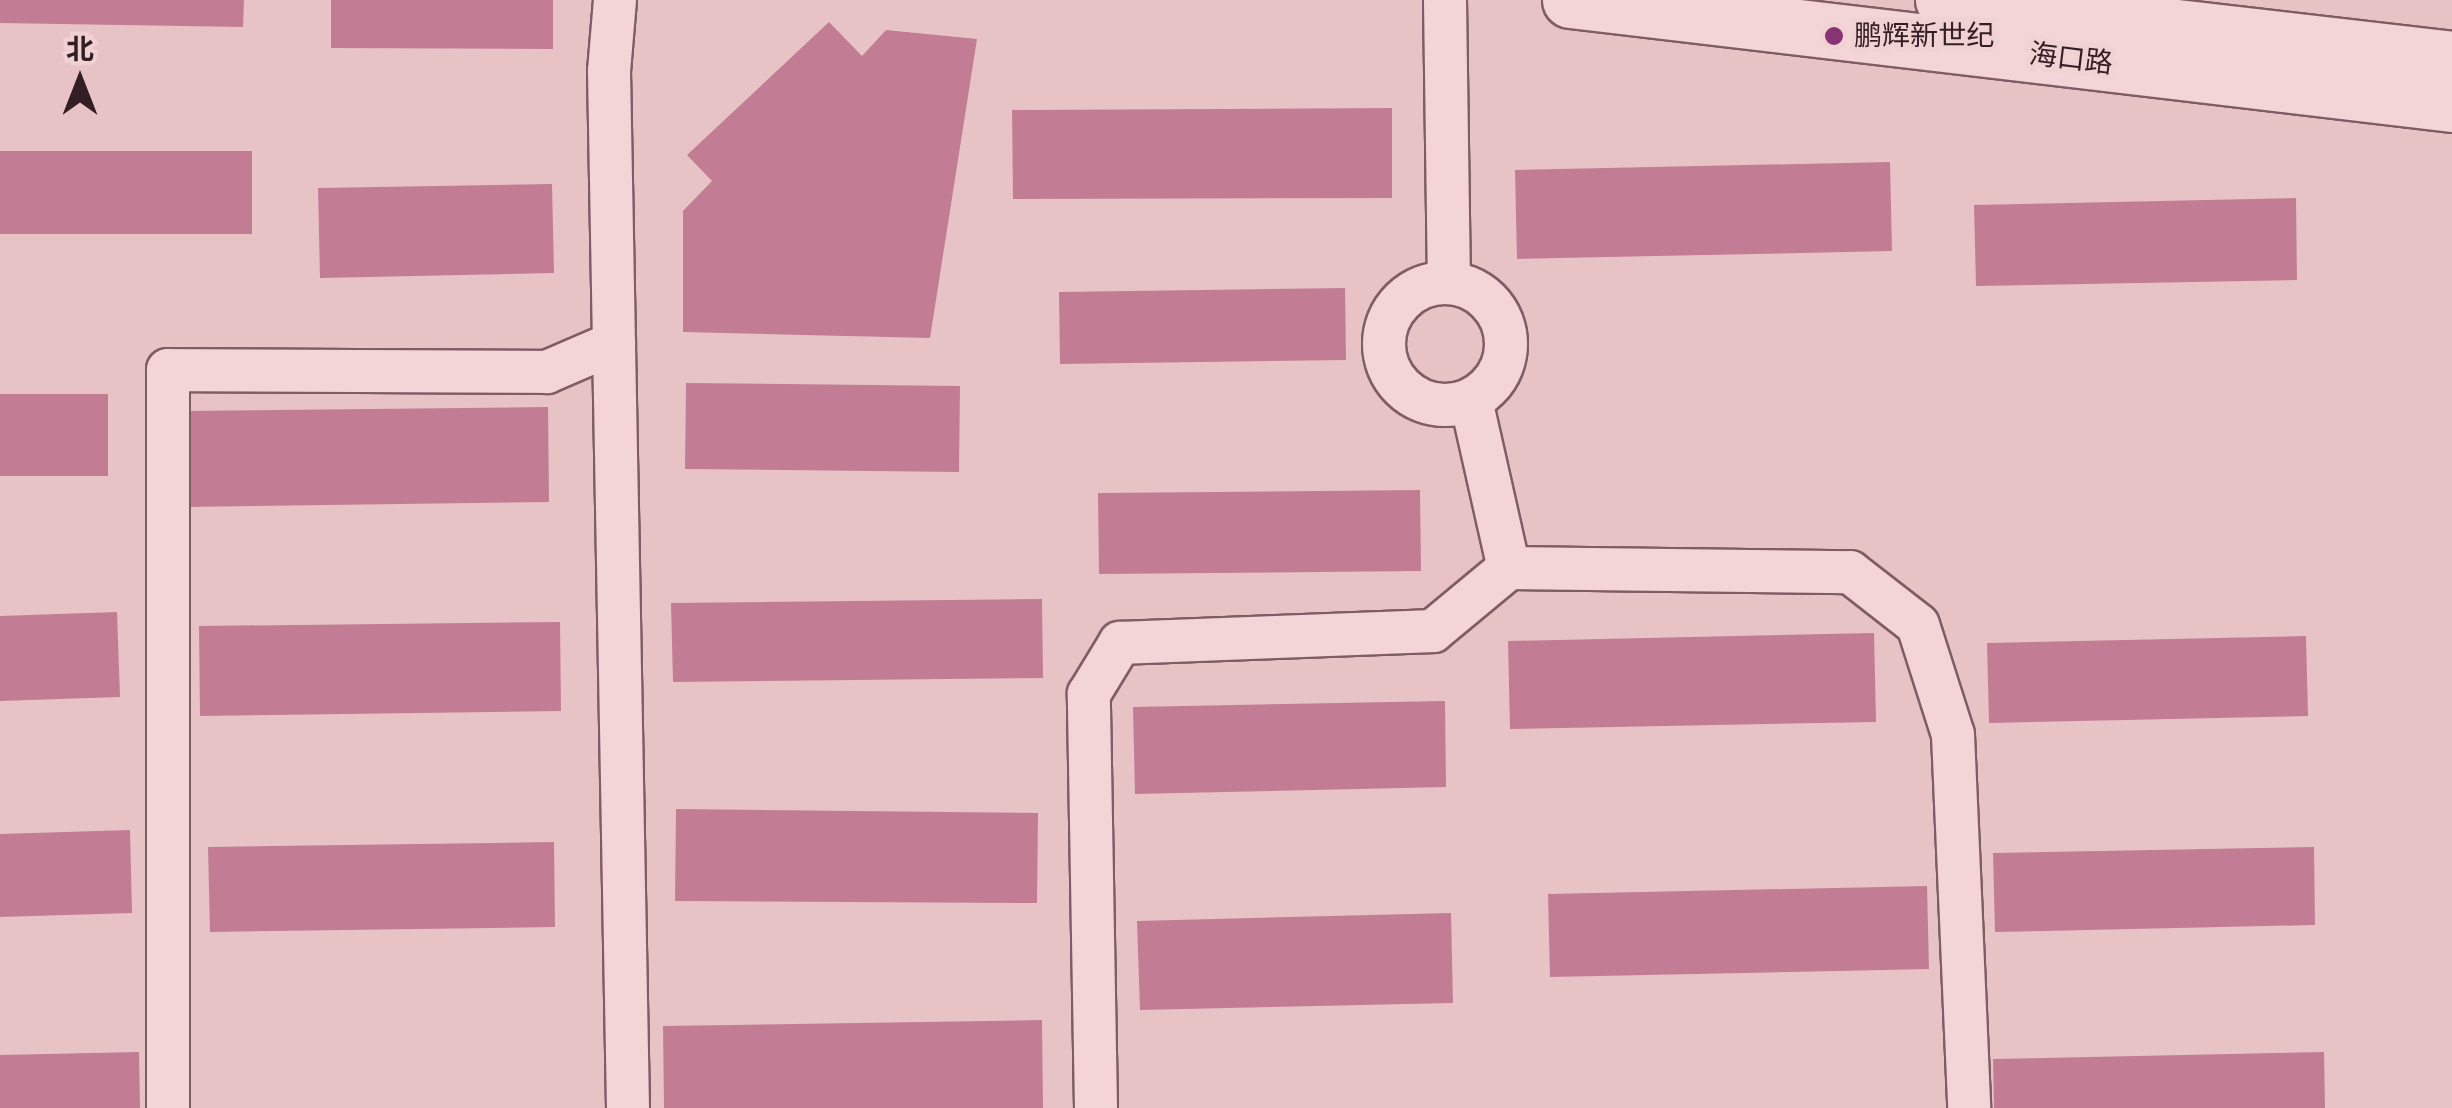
<!DOCTYPE html>
<html>
<head>
<meta charset="utf-8">
<style>
	body { margin:0 }
	#map { position:relative; width:2452px; height:1108px; overflow:hidden; background:#e8c3c5; font-family:"Libre Baskerville","Noto Sans SC",serif }
	div>[style] { position:absolute }
	.building>* { inset:0; background:#c27d95 }
	.roads { filter:drop-shadow(2px 0 #805c64) drop-shadow(-2px 0 #805c64) drop-shadow(0 2px #805c64) drop-shadow(0 -2px #805c64) }
	.street>* { height:42px; margin:-21px; padding:0 21px; transform-origin:21px; border-radius:21px; background:#f4d5d7 }
	.street>.ring { margin:-21px; padding:0; box-sizing:content-box; background:none; border:42px solid #f4d5d7; border-radius:50% }
	.secondary>* { height:55px; margin:-27.5px; padding:0 27.5px; transform-origin:27.5px; border-radius:27.5px; background:#f4d5d7 }
	.dots>* { width:28px; height:28px; translate:-50% -50%; box-sizing:border-box; border:5px solid #f1d2d3; border-radius:50% }
	span { translate:-50% -50%; white-space:nowrap; text-align:center; line-height:1.15; -webkit-text-stroke:10px #f1d2d3; paint-order:stroke }
	.poi-label { font-size:28px; color:#321e24 }
	.left { translate:0 -50%; text-align:left }
	.street-label { font-size:28px; color:#321e24 }
	.north { position:absolute; left:30px; top:30px; width:100px; height:100px; -webkit-text-stroke:8px #f1d2d3; paint-order:stroke; rotate:0deg; font-size:28px; font-weight:700; line-height:40px; text-align:center; color:#321e24 }
	.north::after { content:''; display:block; margin:auto; width:35px; height:45px; background:#321e24; clip-path:polygon(50% 0,100% 100%,50% 72%,0 100%) }
</style>
</head>
<body>
<div id="map">
	<div class="building">
		<i style="clip-path:polygon(0 0,244px 0,243px 27px,0 23px)"></i>
		<i style="clip-path:polygon(331px 0,553px 0,553px 49px,331px 48px)"></i>
		<i style="clip-path:polygon(829px 22px,862px 56px,886px 30px,977px 39px,930px 338px,683px 332px,683px 211px,712px 181px,687px 155px)"></i>
		<i style="clip-path:polygon(1392px 108px,1392px 198px,1013px 199px,1012px 110px)"></i>
		<i style="clip-path:polygon(0 151px,252px 151px,252px 234px,0 234px)"></i>
		<i style="clip-path:polygon(1890px 162px,1892px 251px,1517px 259px,1515px 170px)"></i>
		<i style="clip-path:polygon(552px 184px,554px 273px,320px 278px,318px 188px)"></i>
		<i style="clip-path:polygon(2296px 198px,2297px 280px,1976px 286px,1974px 205px)"></i>
		<i style="clip-path:polygon(1345px 288px,1346px 360px,1060px 364px,1059px 292px)"></i>
		<i style="clip-path:polygon(686px 383px,960px 386px,959px 472px,685px 469px)"></i>
		<i style="clip-path:polygon(0 394px,108px 394px,108px 476px,0 476px)"></i>
		<i style="clip-path:polygon(548px 407px,549px 502px,183px 507px,182px 411px)"></i>
		<i style="clip-path:polygon(1420px 490px,1421px 571px,1099px 574px,1098px 493px)"></i>
		<i style="clip-path:polygon(1042px 599px,1043px 678px,673px 682px,671px 603px)"></i>
		<i style="clip-path:polygon(117px 612px,120px 697px,0 701px,0 616px)"></i>
		<i style="clip-path:polygon(560px 622px,561px 711px,200px 716px,199px 626px)"></i>
		<i style="clip-path:polygon(1874px 633px,1876px 722px,1510px 729px,1508px 641px)"></i>
		<i style="clip-path:polygon(2306px 636px,2308px 716px,1989px 723px,1987px 643px)"></i>
		<i style="clip-path:polygon(1445px 701px,1446px 787px,1135px 794px,1133px 707px)"></i>
		<i style="clip-path:polygon(676px 809px,1038px 813px,1037px 903px,675px 901px)"></i>
		<i style="clip-path:polygon(130px 830px,132px 913px,0 917px,0 834px)"></i>
		<i style="clip-path:polygon(554px 842px,555px 927px,210px 932px,208px 847px)"></i>
		<i style="clip-path:polygon(2314px 847px,2315px 925px,1995px 932px,1993px 853px)"></i>
		<i style="clip-path:polygon(1927px 886px,1929px 969px,1550px 977px,1548px 894px)"></i>
		<i style="clip-path:polygon(1451px 913px,1453px 1003px,1140px 1010px,1137px 921px)"></i>
		<i style="clip-path:polygon(1042px 1020px,1043px 1108px,664px 1108px,663px 1026px)"></i>
		<i style="clip-path:polygon(139px 1052px,140px 1108px,0 1108px,0 1055px)"></i>
		<i style="clip-path:polygon(2324px 1052px,2325px 1108px,1994px 1108px,1993px 1059px)"></i>
	</div>
	<div class="roads">
		<div class="street">
			<i style="left:615px;top:0;width:71px;rotate:94.8deg"></i>
			<i style="left:609px;top:71px;width:1037px;rotate:88.95deg"></i>
			<i style="left:1445px;top:0;width:283px;rotate:89.2deg"></i>
			<i class="ring" style="left:1384px;top:283px;width:80px;height:80px"></i>
			<i style="left:1471px;top:400px;width:172px;rotate:77.3deg"></i>
			<i style="left:168px;top:1108px;width:738px;rotate:-90deg"></i>
			<i style="left:168px;top:370px;width:379px;rotate:0.3deg"></i>
			<i style="left:547px;top:372px;width:73px;rotate:-23.4deg"></i>
			<i style="left:1096px;top:1108px;width:414px;rotate:-91deg"></i>
			<i style="left:1089px;top:694px;width:60px;rotate:-58.7deg"></i>
			<i style="left:1120px;top:643px;width:313px;rotate:-2.2deg"></i>
			<i style="left:1433px;top:631px;width:99px;rotate:-39.7deg"></i>
			<i style="left:1509px;top:568px;width:341px;rotate:0.7deg"></i>
			<i style="left:1850px;top:572px;width:86px;rotate:37.9deg"></i>
			<i style="left:1918px;top:625px;width:115px;rotate:72.3deg"></i>
			<i style="left:1953px;top:735px;width:373px;rotate:87.5deg"></i>
		</div>
		<div class="secondary">
			<i style="left:1570px;top:0;width:888px;rotate:6.72deg"></i>
			<i style="left:1943px;top:0;width:512px;rotate:6.61deg"></i>
		</div>
	</div>
	<div class="dots">
		<i style="left:1834px;top:36px;background:#883374"></i>
	</div>
	<div class="poi-label">
		<span class="left" style="left:1854px;top:36px">鹏辉新世纪</span>
	</div>
	<div class="street-label">
		<span style="left:2071px;top:59px;rotate:7deg">海口路</span>
	</div>
	<div class="north">北</div>
</div>
</body>
</html>
